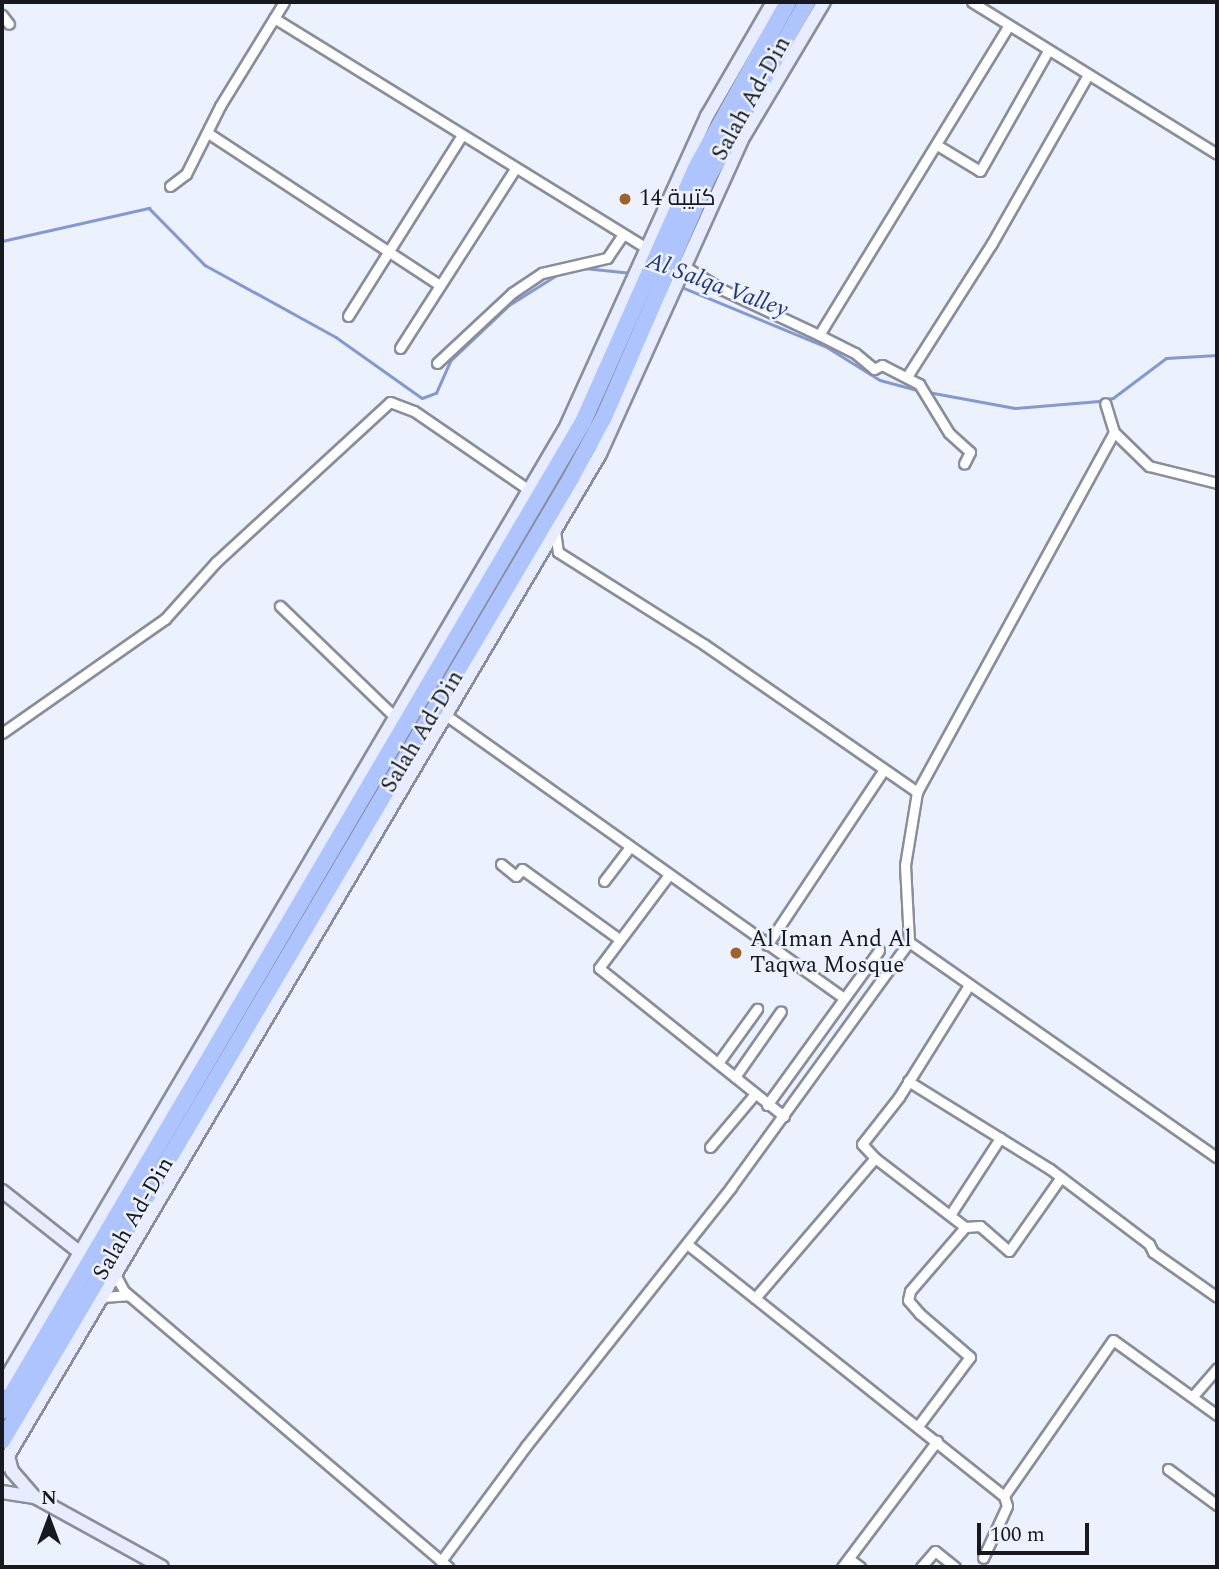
<!DOCTYPE html>
<html>
<head>
<meta charset="utf-8">
<style>
	body { margin:0 }
	#map { position:relative; width:1219px; height:1569px; overflow:hidden; background:#ecf1fe; font-family:Spectral,Cairo,serif }
	div>[style] { position:absolute }
	.stream>* { height:2.5px; margin:-1.25px; padding:0 1.25px; transform-origin:1.25px; border-radius:1.25px; background:#8399d3 }
	.roads { filter:drop-shadow(2px 0 #8a8e9a) drop-shadow(-2px 0 #8a8e9a) drop-shadow(0 2px #8a8e9a) drop-shadow(0 -2px #8a8e9a) }
	.street>* { height:9px; margin:-4.5px; padding:0 4.5px; transform-origin:4.5px; border-radius:4.5px; background:#fff }
	.secondary>* { height:12px; margin:-6px; padding:0 6px; transform-origin:6px; border-radius:6px; background:#e7edff }
	.highway>* { height:16px; margin:-8px; padding:0 8px; transform-origin:8px; border-radius:8px; background:#aec4ff }
	.dots>* { width:19px; height:19px; translate:-50% -50%; box-sizing:border-box; border:4px solid #ecf1fe; border-radius:50% }
	span { translate:-50% -50%; white-space:nowrap; text-align:center; line-height:1.15; -webkit-text-stroke:5px #ecf1fe; paint-order:stroke }
	.street-label { font-size:23px; color:#18191e }
	.poi-label { font-size:23px; color:#18191e }
	.left { translate:0 -50%; text-align:left }
	.water-label { font-size:24px; color:#23367b; font-style:italic }
	.frame { position:absolute; inset:0; border:4px solid #18191e; pointer-events:none }
	.north { position:absolute; left:14px; top:1485px; width:70px; height:70px; -webkit-text-stroke:5px #ecf1fe; paint-order:stroke; rotate:0deg; font-size:19px; font-weight:700; line-height:28px; text-align:center; color:#18191e }
	.north::after { content:''; display:block; margin:auto; width:24px; height:32px; background:#18191e; clip-path:polygon(50% 0,100% 100%,50% 72%,0 100%) }
	.scale { position:absolute; left:977px; top:1523px; width:112px; height:32px; box-sizing:border-box; border:4px solid #18191e; border-top:0; padding-left:9px; font-size:21px; line-height:24px; white-space:nowrap; color:#18191e; -webkit-text-stroke:5px #ecf1fe; paint-order:stroke }
</style>
</head>
<body>
<div id="map">
	<div class="stream">
		<i style="left:2px;top:241px;width:151px;rotate:-12.7deg"></i>
		<i style="left:149px;top:208px;width:80px;rotate:45.5deg"></i>
		<i style="left:205px;top:265px;width:149px;rotate:28.8deg"></i>
		<i style="left:336px;top:337px;width:105px;rotate:35.3deg"></i>
		<i style="left:422px;top:398px;width:15px;rotate:-20deg"></i>
		<i style="left:436px;top:393px;width:35px;rotate:-66deg"></i>
		<i style="left:450px;top:361px;width:81px;rotate:-43.5deg"></i>
		<i style="left:509px;top:305px;width:60px;rotate:-32.1deg"></i>
		<i style="left:584px;top:268px;width:48px;rotate:5.9deg"></i>
		<i style="left:679px;top:286px;width:160px;rotate:22.4deg"></i>
		<i style="left:827px;top:347px;width:62px;rotate:31.9deg"></i>
		<i style="left:880px;top:380px;width:39px;rotate:15deg"></i>
		<i style="left:928px;top:392px;width:88px;rotate:10.4deg"></i>
		<i style="left:1015px;top:408px;width:84px;rotate:-4.8deg"></i>
		<i style="left:1099px;top:401px;width:14px;rotate:-12deg"></i>
		<i style="left:1113px;top:398px;width:66px;rotate:-37deg"></i>
		<i style="left:1166px;top:358px;width:51px;rotate:-3.4deg"></i>
	</div>
	<div class="roads">
		<div class="street">
			<i style="left:972px;top:2px;width:288px;rotate:31.8deg"></i>
			<i style="left:2px;top:15px;width:11px;rotate:52deg"></i>
			<i style="left:274px;top:18px;width:436px;rotate:31.7deg"></i>
			<i style="left:208px;top:133px;width:277px;rotate:33.3deg"></i>
			<i style="left:937px;top:145px;width:50px;rotate:31.2deg"></i>
			<i style="left:980px;top:171px;width:138px;rotate:-60.5deg"></i>
			<i style="left:170px;top:186px;width:20px;rotate:-37deg"></i>
			<i style="left:186px;top:174px;width:76px;rotate:-63.4deg"></i>
			<i style="left:220px;top:106px;width:122px;rotate:-58.4deg"></i>
			<i style="left:684px;top:266px;width:46px;rotate:31.6deg"></i>
			<i style="left:723px;top:290px;width:106px;rotate:25.1deg"></i>
			<i style="left:819px;top:335px;width:362px;rotate:-58.5deg"></i>
			<i style="left:348px;top:316px;width:214px;rotate:-57.8deg"></i>
			<i style="left:819px;top:335px;width:40px;rotate:26.6deg"></i>
			<i style="left:855px;top:353px;width:25px;rotate:40deg"></i>
			<i style="left:874px;top:369px;width:9px;rotate:-27deg"></i>
			<i style="left:882px;top:365px;width:42px;rotate:27.2deg"></i>
			<i style="left:919px;top:384px;width:57px;rotate:58.5deg"></i>
			<i style="left:949px;top:433px;width:28px;rotate:42deg"></i>
			<i style="left:970px;top:452px;width:13px;rotate:117deg"></i>
			<i style="left:400px;top:348px;width:213px;rotate:-57.3deg"></i>
			<i style="left:437px;top:363px;width:103px;rotate:-43deg"></i>
			<i style="left:512px;top:293px;width:36px;rotate:-34deg"></i>
			<i style="left:542px;top:273px;width:67px;rotate:-13deg"></i>
			<i style="left:607px;top:258px;width:27px;rotate:-56deg"></i>
			<i style="left:908px;top:375px;width:156px;rotate:-57.5deg"></i>
			<i style="left:992px;top:243px;width:193px;rotate:-60.3deg"></i>
			<i style="left:1114px;top:432px;width:49px;rotate:44.2deg"></i>
			<i style="left:1149px;top:466px;width:70px;rotate:14deg"></i>
			<i style="left:555px;top:531px;width:21px;rotate:82deg"></i>
			<i style="left:558px;top:552px;width:174px;rotate:32.3deg"></i>
			<i style="left:705px;top:645px;width:258px;rotate:34.7deg"></i>
			<i style="left:917px;top:792px;width:74px;rotate:99.3deg"></i>
			<i style="left:905px;top:865px;width:77px;rotate:87deg"></i>
			<i style="left:909px;top:942px;width:376px;rotate:35deg"></i>
			<i style="left:280px;top:606px;width:161px;rotate:44deg"></i>
			<i style="left:447px;top:716px;width:487px;rotate:35.4deg"></i>
			<i style="left:2px;top:733px;width:199px;rotate:-35deg"></i>
			<i style="left:165px;top:619px;width:76px;rotate:-48.2deg"></i>
			<i style="left:216px;top:562px;width:236px;rotate:-42.6deg"></i>
			<i style="left:390px;top:402px;width:26px;rotate:21deg"></i>
			<i style="left:414px;top:411px;width:140px;rotate:34.5deg"></i>
			<i style="left:917px;top:792px;width:410px;rotate:-61.3deg"></i>
			<i style="left:1114px;top:432px;width:30px;rotate:-107deg"></i>
			<i style="left:501px;top:864px;width:19px;rotate:39deg"></i>
			<i style="left:516px;top:876px;width:9px;rotate:-49deg"></i>
			<i style="left:522px;top:869px;width:120px;rotate:35.8deg"></i>
			<i style="left:668px;top:876px;width:115px;rotate:126.9deg"></i>
			<i style="left:599px;top:968px;width:237px;rotate:38.7deg"></i>
			<i style="left:604px;top:881px;width:43px;rotate:-52.6deg"></i>
			<i style="left:767px;top:945px;width:209px;rotate:-56.3deg"></i>
			<i style="left:718px;top:1063px;width:67px;rotate:-54.2deg"></i>
			<i style="left:735px;top:1077px;width:80px;rotate:-55.1deg"></i>
			<i style="left:908px;top:1081px;width:167px;rotate:31.8deg"></i>
			<i style="left:1050px;top:1169px;width:124px;rotate:37.1deg"></i>
			<i style="left:1149px;top:1244px;width:9px;rotate:63deg"></i>
			<i style="left:1153px;top:1252px;width:78px;rotate:35.1deg"></i>
			<i style="left:767px;top:1105px;width:191px;rotate:-54.1deg"></i>
			<i style="left:710px;top:1147px;width:68px;rotate:-49.8deg"></i>
			<i style="left:875px;top:1158px;width:113px;rotate:37.5deg"></i>
			<i style="left:965px;top:1227px;width:15px;rotate:-4deg"></i>
			<i style="left:980px;top:1226px;width:38px;rotate:41deg"></i>
			<i style="left:1009px;top:1251px;width:90px;rotate:-54.9deg"></i>
			<i style="left:950px;top:1215px;width:92px;rotate:-57deg"></i>
			<i style="left:687px;top:1244px;width:405px;rotate:38.5deg"></i>
			<i style="left:1004px;top:1496px;width:10px;rotate:73deg"></i>
			<i style="left:1007px;top:1506px;width:57px;rotate:114.8deg"></i>
			<i style="left:116px;top:1276px;width:17px;rotate:62deg"></i>
			<i style="left:124px;top:1291px;width:426px;rotate:40.4deg"></i>
			<i style="left:102px;top:1297px;width:26px;rotate:-4deg"></i>
			<i style="left:755px;top:1298px;width:184px;rotate:-49.4deg"></i>
			<i style="left:875px;top:1158px;width:19px;rotate:-133deg"></i>
			<i style="left:862px;top:1144px;width:60px;rotate:-51.8deg"></i>
			<i style="left:899px;top:1097px;width:132px;rotate:-58deg"></i>
			<i style="left:1193px;top:1396px;width:37px;rotate:-49deg"></i>
			<i style="left:918px;top:1426px;width:86px;rotate:-53deg"></i>
			<i style="left:970px;top:1357px;width:66px;rotate:-139.3deg"></i>
			<i style="left:920px;top:1314px;width:18px;rotate:-131deg"></i>
			<i style="left:908px;top:1300px;width:9px;rotate:-77deg"></i>
			<i style="left:910px;top:1291px;width:84px;rotate:-49.3deg"></i>
			<i style="left:1168px;top:1469px;width:61px;rotate:36.3deg"></i>
			<i style="left:1004px;top:1496px;width:190px;rotate:-55.1deg"></i>
			<i style="left:1113px;top:1340px;width:128px;rotate:35.8deg"></i>
			<i style="left:849px;top:1559px;width:14px;rotate:36deg"></i>
			<i style="left:441px;top:1561px;width:143px;rotate:-53.5deg"></i>
			<i style="left:526px;top:1446px;width:330px;rotate:-51.6deg"></i>
			<i style="left:731px;top:1187px;width:303px;rotate:-54deg"></i>
			<i style="left:842px;top:1567px;width:158px;rotate:-53deg"></i>
			<i style="left:921px;top:1567px;width:21px;rotate:-49deg"></i>
			<i style="left:935px;top:1551px;width:26px;rotate:39deg"></i>
		</div>
		<div class="secondary">
			<i style="left:2px;top:1191px;width:97px;rotate:38.3deg"></i>
			<i style="left:2px;top:1385px;width:1109px;rotate:-59.51deg"></i>
			<i style="left:565px;top:429px;width:344px;rotate:-65.6deg"></i>
			<i style="left:707px;top:116px;width:132px;rotate:-59.9deg"></i>
			<i style="left:8px;top:1456px;width:16px;rotate:75deg"></i>
			<i style="left:12px;top:1471px;width:35px;rotate:49deg"></i>
			<i style="left:2px;top:1466px;width:1175px;rotate:-59.42deg"></i>
			<i style="left:600px;top:454px;width:343px;rotate:-65.7deg"></i>
			<i style="left:741px;top:141px;width:162px;rotate:-59.2deg"></i>
			<i style="left:2px;top:1492px;width:33px;rotate:9deg"></i>
			<i style="left:35px;top:1497px;width:145px;rotate:28.9deg"></i>
		</div>
		<div class="highway">
			<i style="left:2px;top:1411px;width:1147px;rotate:-59.57deg"></i>
			<i style="left:583px;top:422px;width:278px;rotate:-66deg"></i>
			<i style="left:696px;top:168px;width:190px;rotate:-61deg"></i>
			<i style="left:2px;top:1441px;width:1119px;rotate:-59.42deg"></i>
			<i style="left:571px;top:478px;width:69px;rotate:-61.6deg"></i>
			<i style="left:604px;top:417px;width:262px;rotate:-66.6deg"></i>
			<i style="left:708px;top:177px;width:201px;rotate:-60.5deg"></i>
		</div>
	</div>
	<div class="dots">
		<i style="left:625px;top:199px;background:#a1612a"></i>
		<i style="left:736px;top:953px;background:#a1612a"></i>
	</div>
	<div class="street-label">
		<span style="left:752px;top:99px;rotate:-61deg">Salah Ad-Din</span>
		<span style="left:423px;top:732px;rotate:-59deg">Salah Ad-Din</span>
		<span style="left:134px;top:1219px;rotate:-60deg">Salah Ad-Din</span>
	</div>
	<div class="poi-label">
		<span class="left" style="left:639px;top:199px">كتيبة 14</span>
		<span class="left" style="left:750px;top:953px">Al Iman And Al<br>Taqwa Mosque</span>
	</div>
	<div class="water-label">
		<span style="left:717px;top:286px;rotate:20deg">Al Salqa Valley</span>
	</div>
	<div class="frame"></div>
	<div class="north">N</div>
	<div class="scale">100 m</div>
</div>
</body>
</html>
